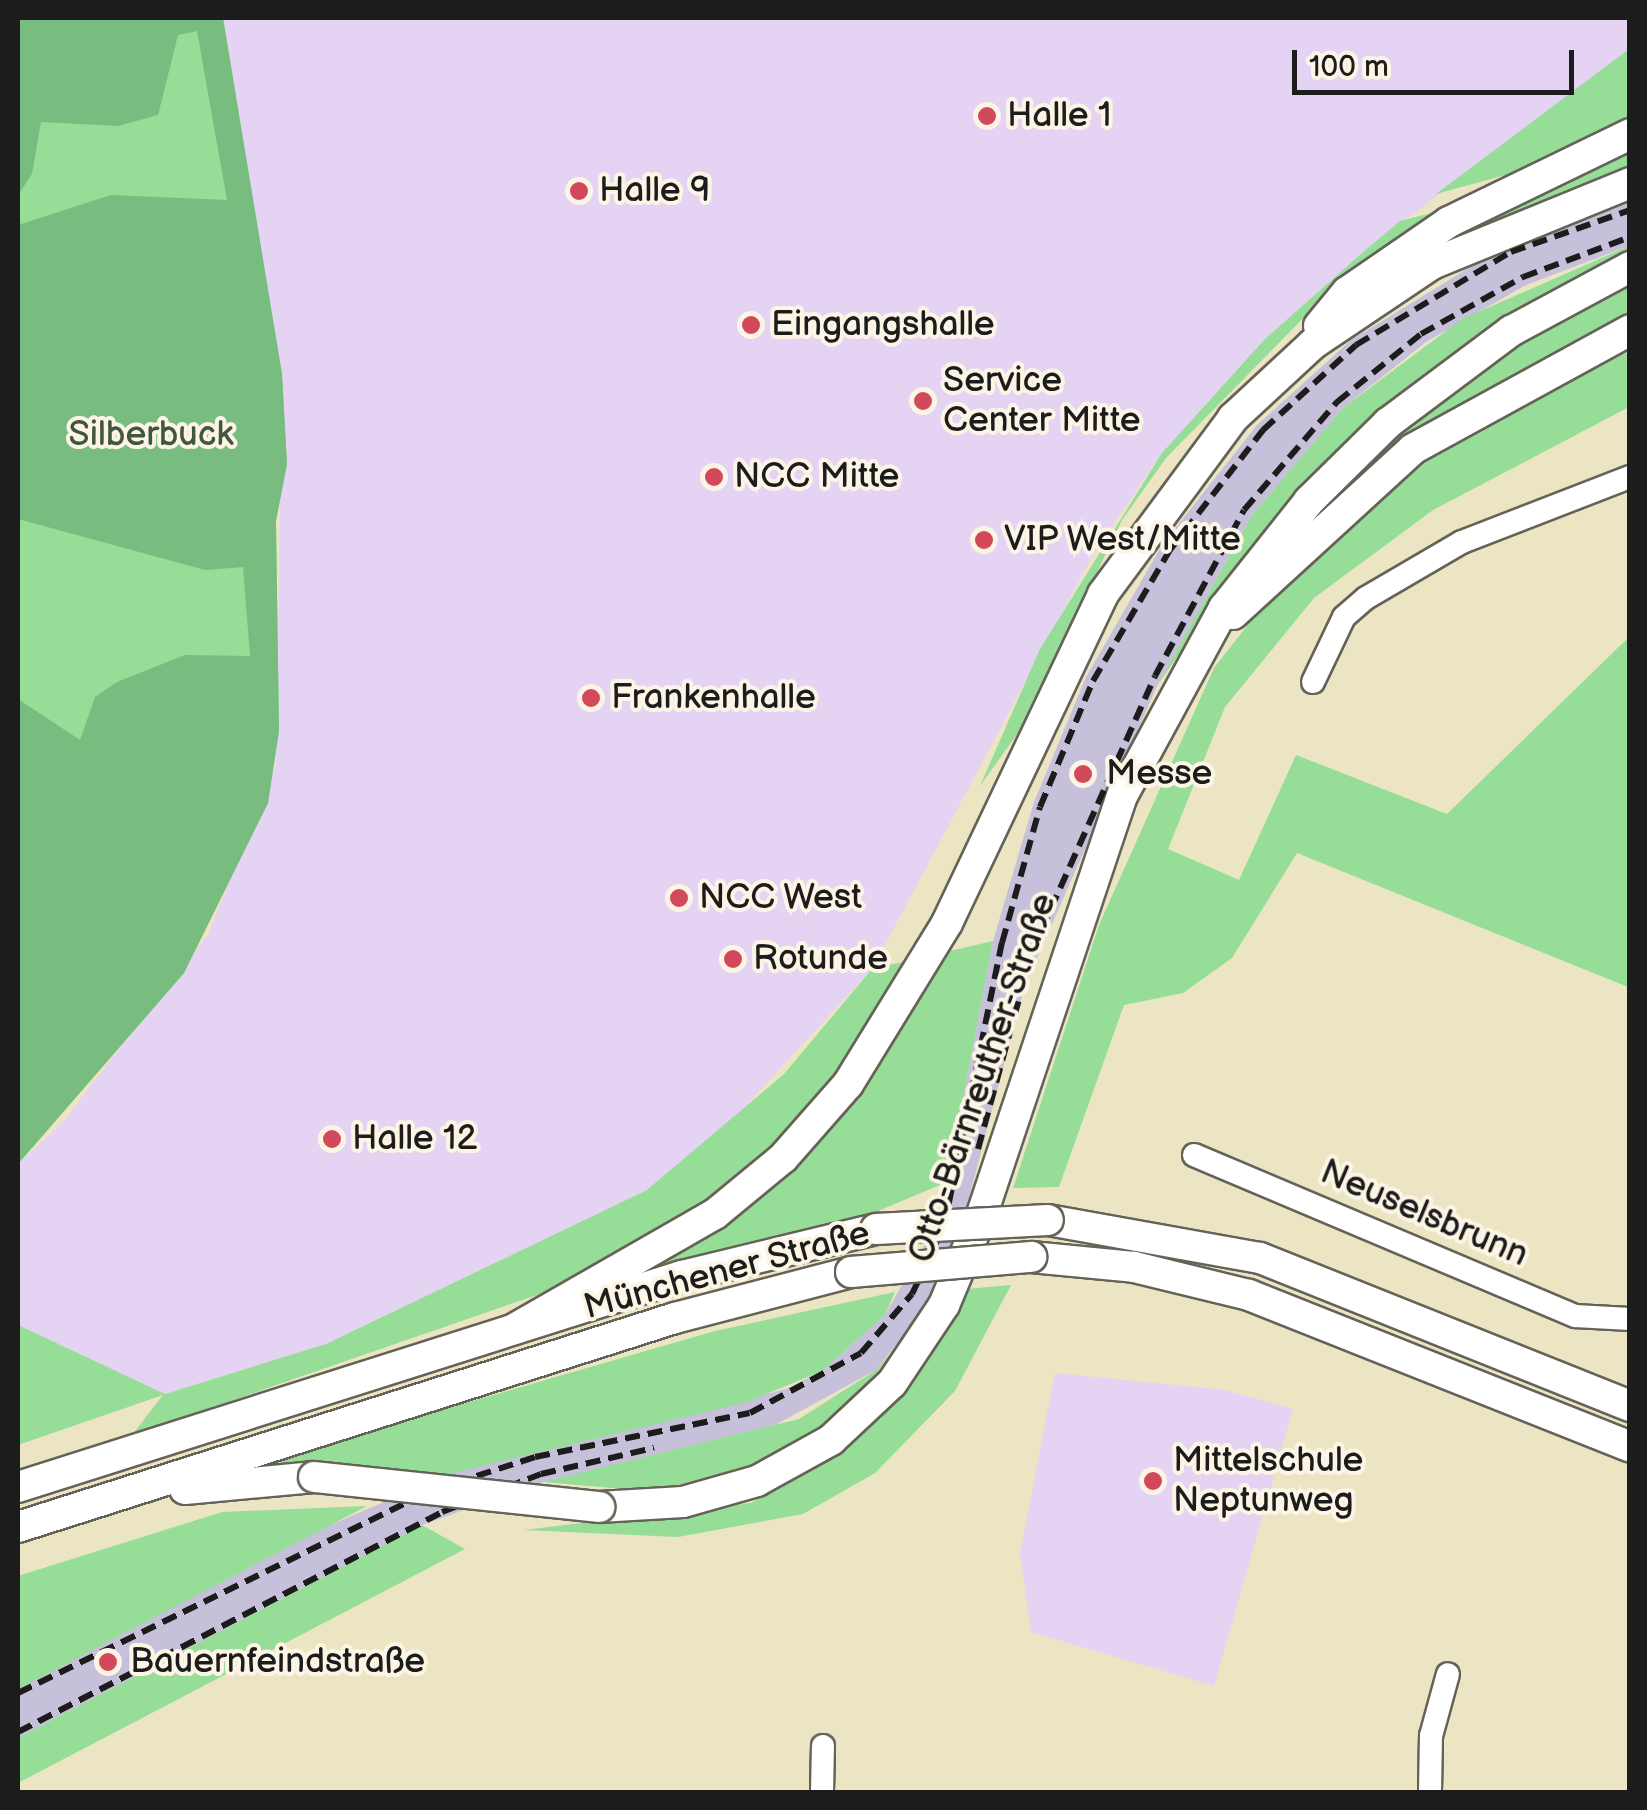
<!DOCTYPE html>
<html>
<head>
<meta charset="utf-8">
<style>
	body { margin:0 }
	#map { position:relative; width:1647px; height:1810px; overflow:hidden; background:#ece5c4; font-family:"Balsamiq Sans",sans-serif }
	div>[style] { position:absolute }
	.built>* { inset:0; background:#e4d3f2 }
	.industrial>* { inset:0; background:#c6c0da }
	.green>* { inset:0; background:#96dd97 }
	.forest>* { inset:0; background:#78bc80 }
	.roads { filter:drop-shadow(2px 0 #656257) drop-shadow(-2px 0 #656257) drop-shadow(0 2px #656257) drop-shadow(0 -2px #656257) }
	.minor>* { height:22px; margin:-11px; padding:0 11px; transform-origin:11px; border-radius:11px; background:#fff }
	.major>* { height:30px; margin:-15px; padding:0 15px; transform-origin:15px; border-radius:15px; background:#fff }
	.rail>* { height:6px; margin-top:-3px; transform-origin:0; background:repeating-linear-gradient(90deg,#1c1c1c 0 15px,transparent 0 23px) }
	.bridges { filter:drop-shadow(2px 0 #656257) drop-shadow(-2px 0 #656257) drop-shadow(0 2px #656257) drop-shadow(0 -2px #656257) }
	.major-bridge>* { height:30px; margin:-15px; padding:0 15px; transform-origin:15px; border-radius:15px; background:#fff }
	.dots>* { width:28px; height:28px; translate:-50% -50%; box-sizing:border-box; border:5px solid #fcf5e5; border-radius:50% }
	span { translate:-50% -50%; white-space:nowrap; text-align:center; line-height:1.15; -webkit-text-stroke:8px #fcf5e5; paint-order:stroke }
	.poi-label { font-size:35px; color:#1c1c1c }
	.left { translate:0 -50%; text-align:left }
	.park-label { font-size:35px; color:#415641 }
	.street-label { font-size:35px; color:#1c1c1c }
	.frame { position:absolute; inset:0; border:20px solid #1c1c1c; pointer-events:none }
	.scale { position:absolute; left:1292px; top:50px; width:282px; height:45px; box-sizing:border-box; border:5px solid #1c1c1c; border-top:0; padding-left:12px; font-size:30px; line-height:35px; white-space:nowrap; color:#1c1c1c; -webkit-text-stroke:8px #fcf5e5; paint-order:stroke }
</style>
</head>
<body>
<div id="map">
	<div class="built">
		<i style="clip-path:polygon(223px 18px,1629px 18px,1629px 49px,1361px 254px,1265px 339px,1162px 453px,1094px 553px,872px 969px,703px 1152px,647px 1190px,326px 1344px,165px 1394px,18px 1325px,18px 1164px,61px 1124px,208px 935px,276px 765px,282px 374px)"></i>
		<i style="clip-path:polygon(1055px 1373px,1225px 1390px,1293px 1409px,1214px 1686px,1031px 1632px,1020px 1554px)"></i>
	</div>
	<div class="industrial">
		<i style="clip-path:polygon(1629px 202px,1629px 246px,1526px 285px,1426px 342px,1343px 408px,1252px 515px,1157px 686px,1025px 985px,957px 1243px,928px 1304px,876px 1370px,757px 1435px,543px 1482px,422px 1525px,18px 1738px,18px 1687px,303px 1537px,460px 1469px,786px 1389px,822px 1371px,885px 1315px,929px 1237px,947px 1182px,993px 941px,1034px 802px,1086px 677px,1162px 545px,1257px 425px,1351px 340px,1508px 244px)"></i>
	</div>
	<div class="green">
		<i style="clip-path:polygon(18px 18px,223px 18px,282px 374px,287px 464px,276px 521px,279px 731px,268px 803px,184px 973px,18px 1164px)"></i>
		<i style="clip-path:polygon(1629px 49px,1629px 122px,1520px 171px,1436px 194px)"></i>
		<i style="clip-path:polygon(1629px 145px,1629px 173px,1498px 220px,1379px 284px,1456px 230px)"></i>
		<i style="clip-path:polygon(1455px 207px,1319px 302px,1166px 458px,1122px 520px,1025px 723px,980px 786px,1040px 649px,1162px 453px,1265px 339px,1361px 254px,1400px 221px)"></i>
		<i style="clip-path:polygon(1629px 246px,1629px 255px,1319px 471px,1254px 546px,1157px 686px,1252px 515px,1343px 408px,1462px 319px)"></i>
		<i style="clip-path:polygon(1629px 284px,1629px 319px,1439px 422px,1277px 562px,1413px 417px,1493px 357px)"></i>
		<i style="clip-path:polygon(1629px 352px,1629px 407px,1433px 510px,1314px 598px,1225px 707px,1168px 849px,1239px 880px,1296px 755px,1447px 814px,1629px 637px,1628px 987px,1297px 853px,1232px 958px,1183px 993px,1124px 1005px,1059px 1187px,1013px 1188px,1099px 925px,1214px 668px,1287px 575px,1420px 454px,1523px 394px)"></i>
		<i style="clip-path:polygon(993px 941px,947px 1182px,859px 1219px,563px 1286px,132px 1435px,163px 1395px,18px 1445px,18px 1325px,165px 1394px,326px 1344px,647px 1190px,784px 1074px,872px 969px)"></i>
		<i style="clip-path:polygon(1011px 1285px,955px 1391px,875px 1473px,803px 1514px,678px 1537px,523px 1530px,751px 1503px,835px 1456px,913px 1383px,966px 1289px)"></i>
		<i style="clip-path:polygon(895px 1292px,885px 1315px,822px 1371px,747px 1402px,428px 1479px,247px 1466px,715px 1331px)"></i>
		<i style="clip-path:polygon(908px 1334px,832px 1427px,746px 1471px,646px 1491px,543px 1482px,799px 1419px,876px 1370px)"></i>
		<i style="clip-path:polygon(367px 1506px,18px 1689px,18px 1576px,222px 1512px)"></i>
		<i style="clip-path:polygon(422px 1525px,465px 1549px,18px 1783px,18px 1738px)"></i>
	</div>
	<div class="forest">
		<i style="clip-path:polygon(18px 18px,223px 18px,282px 374px,287px 464px,276px 521px,279px 731px,268px 803px,184px 973px,18px 1164px,18px 699px,80px 740px,95px 697px,117px 682px,185px 655px,250px 656px,243px 567px,205px 570px,18px 519px,18px 225px,111px 195px,227px 200px,197px 31px,178px 35px,158px 115px,118px 126px,41px 122px,32px 174px,18px 195px)"></i>
	</div>
	<div class="roads">
		<div class="minor">
			<i style="left:1313px;top:682px;width:72px;rotate:-64.5deg"></i>
			<i style="left:1344px;top:617px;width:29px;rotate:-41deg"></i>
			<i style="left:1366px;top:598px;width:111px;rotate:-30.3deg"></i>
			<i style="left:1462px;top:542px;width:180px;rotate:-21.2deg"></i>
			<i style="left:1194px;top:1155px;width:414px;rotate:22.9deg"></i>
			<i style="left:1575px;top:1316px;width:55px;rotate:3.1deg"></i>
			<i style="left:822px;top:1792px;width:46px;rotate:-88.8deg"></i>
			<i style="left:1430px;top:1792px;width:56px;rotate:-89deg"></i>
			<i style="left:1431px;top:1736px;width:64px;rotate:-74.7deg"></i>
		</div>
		<div class="major">
			<i style="left:1319px;top:326px;width:44px;rotate:-50.5deg"></i>
			<i style="left:1347px;top:292px;width:124px;rotate:-34.5deg"></i>
			<i style="left:1449px;top:222px;width:201px;rotate:-25.9deg"></i>
			<i style="left:1233px;top:614px;width:244px;rotate:-42.5deg"></i>
			<i style="left:1413px;top:449px;width:247px;rotate:-28.7deg"></i>
			<i style="left:1048px;top:1220px;width:215px;rotate:10.2deg"></i>
			<i style="left:1260px;top:1258px;width:399px;rotate:21.8deg"></i>
			<i style="left:1031px;top:1257px;width:103px;rotate:5.5deg"></i>
			<i style="left:1134px;top:1267px;width:118px;rotate:13.7deg"></i>
			<i style="left:1249px;top:1295px;width:410px;rotate:21.7deg"></i>
			<i style="left:514px;top:1329px;width:232px;rotate:-29.8deg"></i>
			<i style="left:715px;top:1214px;width:88px;rotate:-39.5deg"></i>
			<i style="left:783px;top:1158px;width:98px;rotate:-48.7deg"></i>
			<i style="left:848px;top:1084px;width:189px;rotate:-58.4deg"></i>
			<i style="left:947px;top:923px;width:364px;rotate:-64.6deg"></i>
			<i style="left:1103px;top:594px;width:219px;rotate:-53.5deg"></i>
			<i style="left:1233px;top:418px;width:109px;rotate:-42.8deg"></i>
			<i style="left:1313px;top:344px;width:143px;rotate:-33.9deg"></i>
			<i style="left:1432px;top:264px;width:214px;rotate:-22.2deg"></i>
			<i style="left:18px;top:1487px;width:697px;rotate:-17.63deg"></i>
			<i style="left:682px;top:1276px;width:200px;rotate:-13.6deg"></i>
			<i style="left:185px;top:1489px;width:130px;rotate:-5.3deg"></i>
			<i style="left:599px;top:1507px;width:84px;rotate:-3.4deg"></i>
			<i style="left:683px;top:1502px;width:77px;rotate:-15.8deg"></i>
			<i style="left:757px;top:1481px;width:85px;rotate:-29deg"></i>
			<i style="left:831px;top:1440px;width:83px;rotate:-43.1deg"></i>
			<i style="left:892px;top:1383px;width:94px;rotate:-56.3deg"></i>
			<i style="left:944px;top:1305px;width:99px;rotate:-67.3deg"></i>
			<i style="left:982px;top:1214px;width:441px;rotate:-71.5deg"></i>
			<i style="left:1122px;top:796px;width:214px;rotate:-61.5deg"></i>
			<i style="left:1224px;top:608px;width:137px;rotate:-51.5deg"></i>
			<i style="left:1309px;top:501px;width:111px;rotate:-44.6deg"></i>
			<i style="left:1388px;top:423px;width:154px;rotate:-36.8deg"></i>
			<i style="left:1511px;top:331px;width:135px;rotate:-28.3deg"></i>
			<i style="left:18px;top:1527px;width:689px;rotate:-17.65deg"></i>
			<i style="left:675px;top:1318px;width:182px;rotate:-14.6deg"></i>
		</div>
	</div>
	<div class="rail">
		<i style="left:978px;top:1149px;width:205px;rotate:-74.7deg"></i>
		<i style="left:1032px;top:951px;width:301px;rotate:-65.9deg"></i>
		<i style="left:1155px;top:676px;width:188px;rotate:-61.8deg"></i>
		<i style="left:1244px;top:510px;width:143px;rotate:-49.3deg"></i>
		<i style="left:1337px;top:402px;width:108px;rotate:-39deg"></i>
		<i style="left:1421px;top:334px;width:117px;rotate:-29.2deg"></i>
		<i style="left:1523px;top:277px;width:114px;rotate:-20.5deg"></i>
		<i style="left:18px;top:1693px;width:462px;rotate:-26.1deg"></i>
		<i style="left:433px;top:1490px;width:107px;rotate:-17.9deg"></i>
		<i style="left:535px;top:1457px;width:219px;rotate:-11.6deg"></i>
		<i style="left:750px;top:1413px;width:126px;rotate:-28.4deg"></i>
		<i style="left:861px;top:1353px;width:78px;rotate:-49.2deg"></i>
		<i style="left:912px;top:1294px;width:74px;rotate:-64.5deg"></i>
		<i style="left:944px;top:1227px;width:290px;rotate:-78.5deg"></i>
		<i style="left:1002px;top:943px;width:141px;rotate:-74.4deg"></i>
		<i style="left:1040px;top:807px;width:137px;rotate:-67.2deg"></i>
		<i style="left:1093px;top:681px;width:152px;rotate:-59.6deg"></i>
		<i style="left:1170px;top:550px;width:152px;rotate:-52.2deg"></i>
		<i style="left:1263px;top:430px;width:126px;rotate:-42.4deg"></i>
		<i style="left:1356px;top:345px;width:181px;rotate:-31deg"></i>
		<i style="left:1511px;top:252px;width:126px;rotate:-19.4deg"></i>
		<i style="left:18px;top:1732px;width:478px;rotate:-27.4deg"></i>
		<i style="left:442px;top:1512px;width:106px;rotate:-21deg"></i>
		<i style="left:541px;top:1474px;width:116px;rotate:-13deg"></i>
	</div>
	<div class="bridges">
		<div class="major-bridge">
			<i style="left:876px;top:1229px;width:172px;rotate:-3deg"></i>
			<i style="left:851px;top:1272px;width:181px;rotate:-4.8deg"></i>
			<i style="left:314px;top:1477px;width:287px;rotate:6deg"></i>
		</div>
	</div>
	<div class="dots">
		<i style="left:987px;top:116px;background:#d1495b"></i>
		<i style="left:579px;top:191px;background:#d1495b"></i>
		<i style="left:751px;top:325px;background:#d1495b"></i>
		<i style="left:923px;top:401px;background:#d1495b"></i>
		<i style="left:714px;top:477px;background:#d1495b"></i>
		<i style="left:984px;top:540px;background:#d1495b"></i>
		<i style="left:591px;top:698px;background:#d1495b"></i>
		<i style="left:1083px;top:774px;background:#d1495b"></i>
		<i style="left:679px;top:898px;background:#d1495b"></i>
		<i style="left:733px;top:959px;background:#d1495b"></i>
		<i style="left:332px;top:1139px;background:#d1495b"></i>
		<i style="left:1153px;top:1481px;background:#d1495b"></i>
		<i style="left:108px;top:1662px;background:#d1495b"></i>
	</div>
	<div class="poi-label">
		<span class="left" style="left:1007px;top:116px">Halle 1</span>
		<span class="left" style="left:599px;top:191px">Halle 9</span>
		<span class="left" style="left:771px;top:325px">Eingangshalle</span>
		<span class="left" style="left:943px;top:401px">Service<br>Center Mitte</span>
		<span class="left" style="left:734px;top:477px">NCC Mitte</span>
		<span class="left" style="left:1004px;top:540px">VIP West/Mitte</span>
		<span class="left" style="left:611px;top:698px">Frankenhalle</span>
		<span class="left" style="left:1106px;top:774px">Messe</span>
		<span class="left" style="left:699px;top:898px">NCC West</span>
		<span class="left" style="left:753px;top:959px">Rotunde</span>
		<span class="left" style="left:352px;top:1139px">Halle 12</span>
		<span class="left" style="left:1173px;top:1481px">Mittelschule<br>Neptunweg</span>
		<span class="left" style="left:130px;top:1662px">Bauernfeindstraße</span>
	</div>
	<div class="park-label">
		<span style="left:151px;top:435px">Silberbuck</span>
	</div>
	<div class="street-label">
		<span style="left:983px;top:1078px;rotate:-71deg">Otto-Bärnreuther-Straße</span>
		<span style="left:1424px;top:1214px;rotate:23deg">Neuselsbrunn</span>
		<span style="left:727px;top:1271px;rotate:-15deg">Münchener Straße</span>
	</div>
	<div class="frame"></div>
	<div class="scale">100 m</div>
</div>
</body>
</html>
